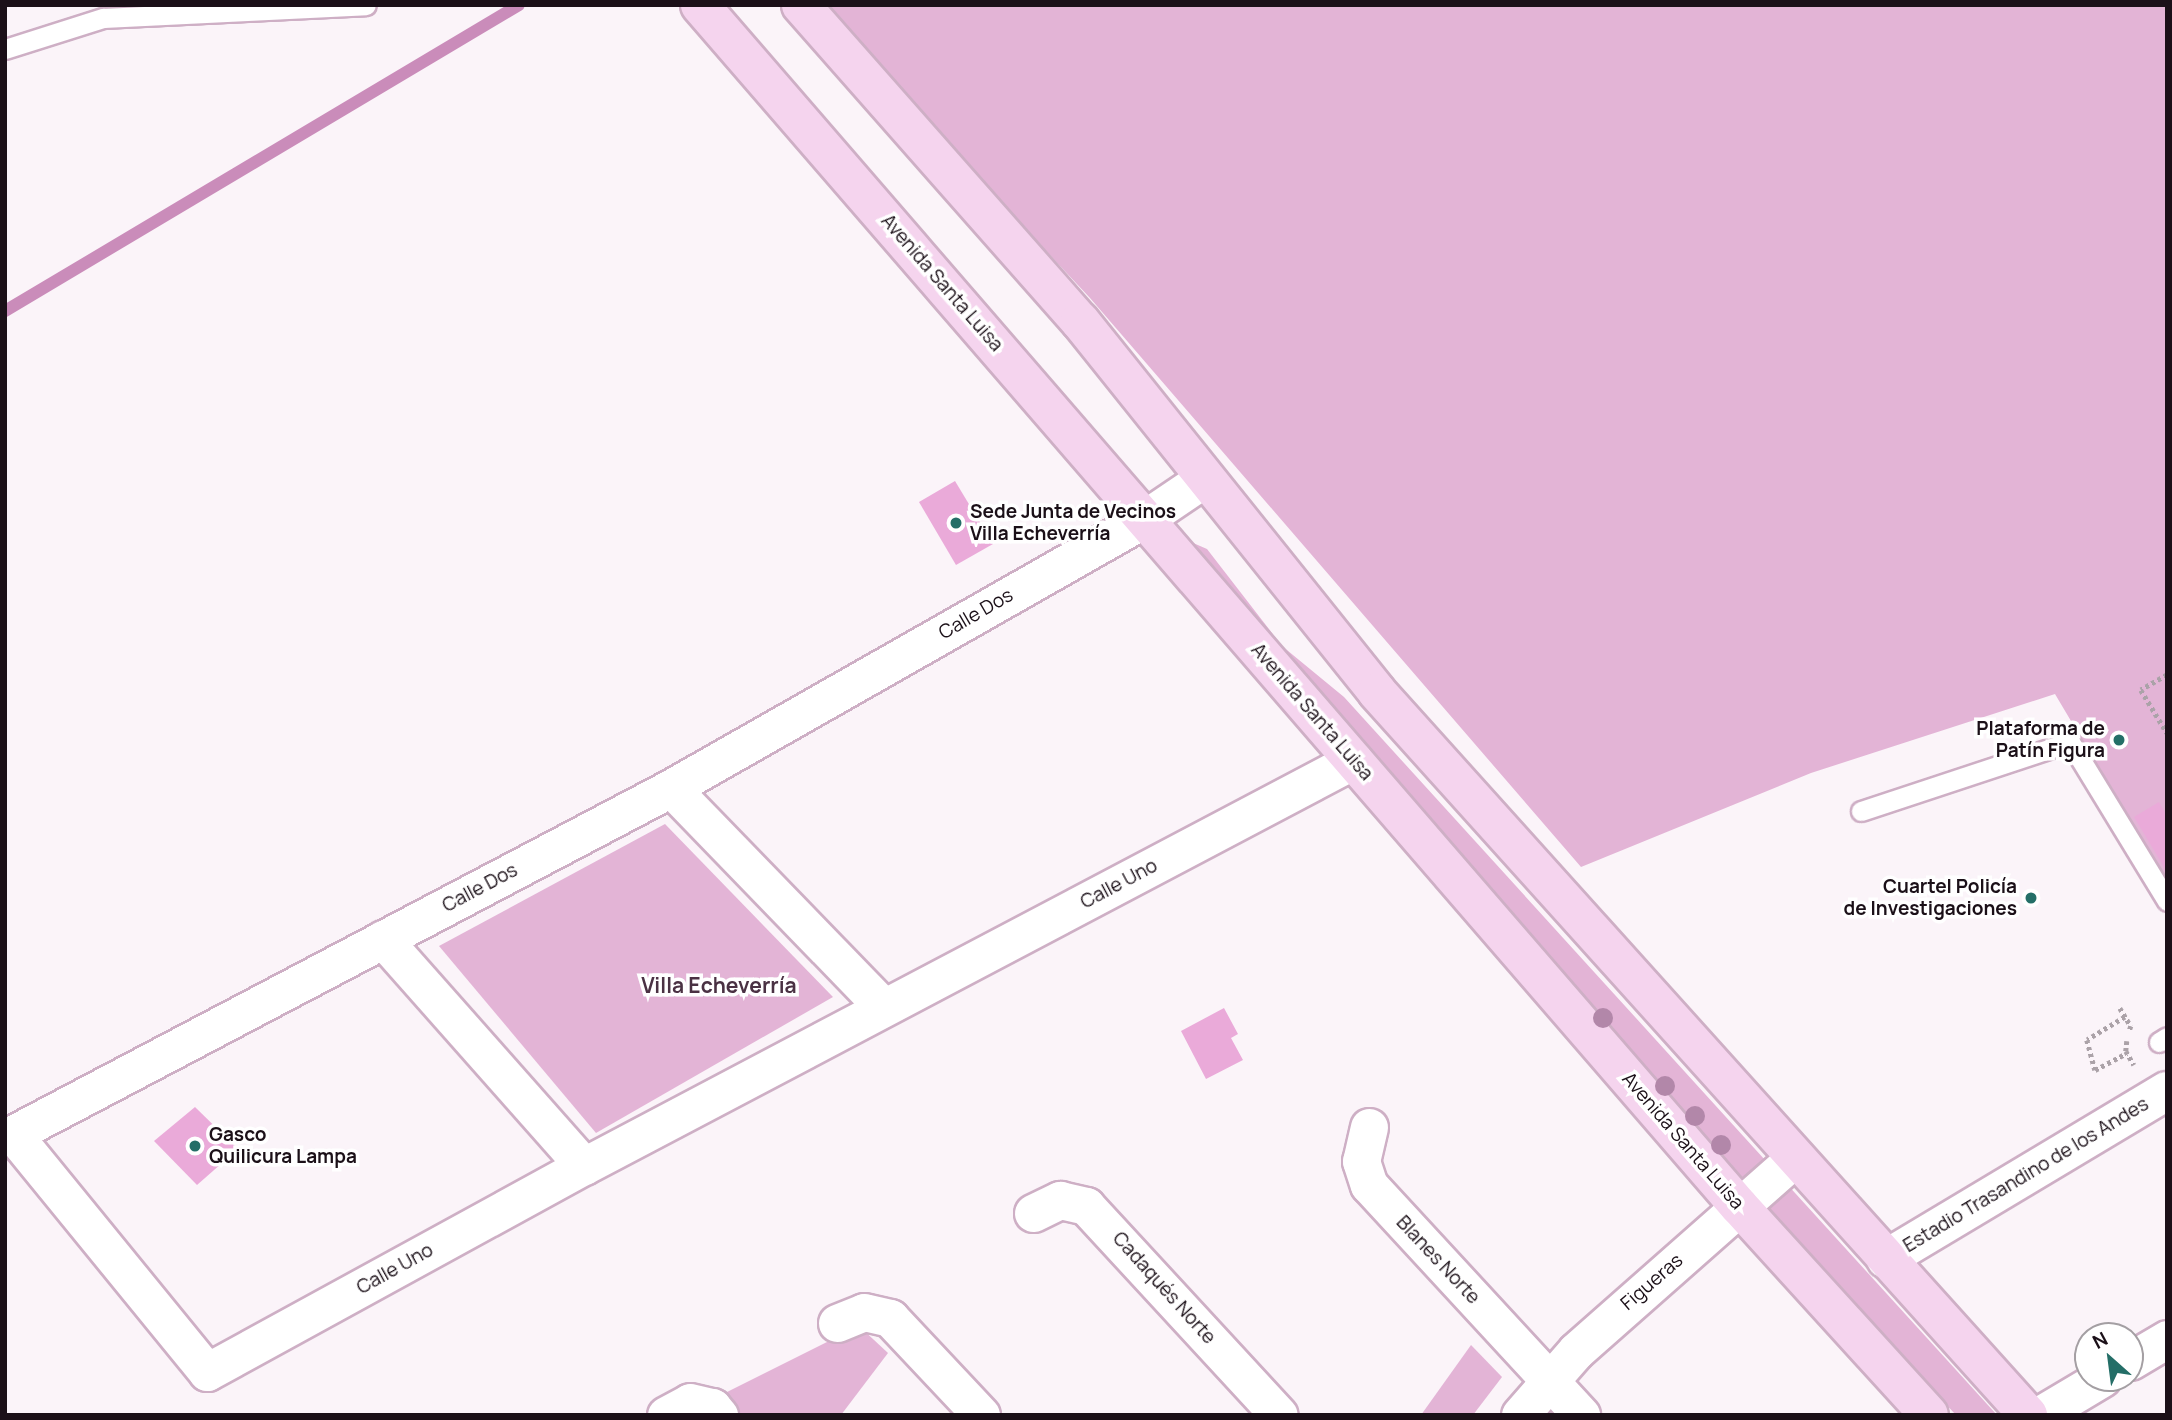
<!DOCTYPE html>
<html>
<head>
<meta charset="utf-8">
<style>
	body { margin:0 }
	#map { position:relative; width:2172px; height:1420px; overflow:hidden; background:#fbf4f9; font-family:Manrope,sans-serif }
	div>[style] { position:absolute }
	.green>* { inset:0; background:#e3b4d6 }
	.stream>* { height:12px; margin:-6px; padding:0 6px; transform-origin:6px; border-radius:6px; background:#ca8cba }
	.building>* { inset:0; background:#eaaad9 }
	.path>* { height:4.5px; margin-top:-2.25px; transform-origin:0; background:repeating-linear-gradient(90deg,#aba2a8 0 3.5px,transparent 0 7px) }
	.roads { filter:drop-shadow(2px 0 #ceafc5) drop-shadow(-2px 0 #ceafc5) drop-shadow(0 2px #ceafc5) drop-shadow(0 -2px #ceafc5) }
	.service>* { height:19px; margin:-9.5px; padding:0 9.5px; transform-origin:9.5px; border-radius:9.5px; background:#fff }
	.minor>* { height:37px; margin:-18.5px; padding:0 18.5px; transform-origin:18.5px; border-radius:18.5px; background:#fff }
	.tertiary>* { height:38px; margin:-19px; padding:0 19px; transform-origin:19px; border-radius:19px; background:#fff }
	.secondary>* { height:38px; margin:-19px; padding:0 19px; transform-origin:19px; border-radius:19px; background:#f5d4ee }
	.trees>* { width:20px; height:20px; margin:-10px; border-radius:50%; background:#b287a9 }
	.dots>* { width:19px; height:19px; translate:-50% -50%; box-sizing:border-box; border:4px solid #fff; border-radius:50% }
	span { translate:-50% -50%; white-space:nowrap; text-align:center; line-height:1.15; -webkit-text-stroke:7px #fff; paint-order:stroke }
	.street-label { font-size:19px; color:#1b1018 }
	.poi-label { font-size:19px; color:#1b1018; font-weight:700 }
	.left { translate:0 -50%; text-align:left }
	.right { translate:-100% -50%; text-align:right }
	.neighbourhood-label { font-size:21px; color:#4a3143; font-weight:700 }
	.frame { position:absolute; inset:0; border:7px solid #1b1018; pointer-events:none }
	.north { position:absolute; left:2074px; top:1322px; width:70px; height:70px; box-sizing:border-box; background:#fff; border:2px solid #a49fa3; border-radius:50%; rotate:332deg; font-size:19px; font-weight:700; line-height:28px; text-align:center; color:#1b1018 }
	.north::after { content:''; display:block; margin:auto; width:24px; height:32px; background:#246e67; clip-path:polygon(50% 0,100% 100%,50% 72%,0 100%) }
</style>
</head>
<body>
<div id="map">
	<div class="green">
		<i style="clip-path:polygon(816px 5px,2167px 5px,2167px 883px,2055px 694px,1811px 773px,1581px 867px,1090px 298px)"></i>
		<i style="clip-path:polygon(1184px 539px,1207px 549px,1282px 646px,1344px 697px,1997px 1415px,1956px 1415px,1710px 1155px)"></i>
		<i style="clip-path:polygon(665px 824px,833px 997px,596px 1133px,439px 946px)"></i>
		<i style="clip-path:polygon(859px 1326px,888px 1353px,841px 1415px,730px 1415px,725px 1393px)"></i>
		<i style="clip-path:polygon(1471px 1345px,1502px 1377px,1473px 1415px,1421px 1415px)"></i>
	</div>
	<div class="stream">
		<i style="left:5px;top:311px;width:598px;rotate:-30.77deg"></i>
	</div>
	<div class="building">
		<i style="clip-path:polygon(955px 481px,993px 544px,956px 565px,919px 502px)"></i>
		<i style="clip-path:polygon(2159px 802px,2167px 816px,2167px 872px,2134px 817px)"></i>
		<i style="clip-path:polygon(1224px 1008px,1238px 1034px,1231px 1038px,1243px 1060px,1206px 1079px,1181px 1031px)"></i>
		<i style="clip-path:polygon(195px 1107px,238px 1149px,197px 1185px,154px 1141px)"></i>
	</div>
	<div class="path">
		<i style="left:2167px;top:675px;width:30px;rotate:150deg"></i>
		<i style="left:2141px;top:690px;width:50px;rotate:58.8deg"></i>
		<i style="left:2120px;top:1008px;width:21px;rotate:59deg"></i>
		<i style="left:2131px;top:1026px;width:6px;rotate:108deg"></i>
		<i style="left:2125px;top:1017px;width:44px;rotate:148.8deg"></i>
		<i style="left:2087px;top:1040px;width:31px;rotate:75deg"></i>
		<i style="left:2095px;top:1070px;width:36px;rotate:-28deg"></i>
		<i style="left:2127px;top:1041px;width:10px;rotate:96deg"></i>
		<i style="left:2126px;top:1051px;width:16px;rotate:60deg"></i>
	</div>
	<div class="roads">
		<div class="service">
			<i style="left:5px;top:49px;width:103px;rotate:-17.6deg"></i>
			<i style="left:103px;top:18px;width:263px;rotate:-2.8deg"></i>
			<i style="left:1861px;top:811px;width:220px;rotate:-18.3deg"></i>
			<i style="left:2070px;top:742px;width:186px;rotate:58.6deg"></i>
			<i style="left:2159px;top:1042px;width:9px;rotate:-32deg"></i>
		</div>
		<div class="minor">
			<i style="left:1205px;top:478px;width:71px;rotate:145.9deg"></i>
			<i style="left:1146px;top:518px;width:546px;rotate:150.39deg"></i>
			<i style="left:671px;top:788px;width:743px;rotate:152.26deg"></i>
			<i style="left:13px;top:1134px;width:307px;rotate:50.8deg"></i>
			<i style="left:207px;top:1372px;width:430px;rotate:-28.7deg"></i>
			<i style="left:584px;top:1166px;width:870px;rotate:-27.8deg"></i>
			<i style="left:671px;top:788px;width:305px;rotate:45.9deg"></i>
			<i style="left:383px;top:939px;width:303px;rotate:48.5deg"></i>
			<i style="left:1369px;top:1127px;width:35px;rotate:103deg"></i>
			<i style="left:1361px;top:1161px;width:25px;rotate:72deg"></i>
			<i style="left:1369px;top:1185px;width:313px;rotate:47.3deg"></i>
			<i style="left:1033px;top:1213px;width:30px;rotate:-26deg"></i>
			<i style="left:1060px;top:1200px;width:27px;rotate:13deg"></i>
			<i style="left:1086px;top:1206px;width:284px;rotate:47.3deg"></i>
			<i style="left:837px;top:1323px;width:29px;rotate:-22deg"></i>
			<i style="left:864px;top:1312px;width:27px;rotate:13deg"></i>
			<i style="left:890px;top:1318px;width:133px;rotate:46.8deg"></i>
			<i style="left:2130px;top:1361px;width:43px;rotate:-30.7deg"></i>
			<i style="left:666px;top:1415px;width:27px;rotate:-28deg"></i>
			<i style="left:690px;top:1402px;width:23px;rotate:13deg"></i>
			<i style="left:712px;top:1407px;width:11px;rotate:49deg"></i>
			<i style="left:1520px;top:1415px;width:85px;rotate:-48.8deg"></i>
			<i style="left:1576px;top:1351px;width:290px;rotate:-41.4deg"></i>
			<i style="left:2040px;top:1415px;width:72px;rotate:-30.8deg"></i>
		</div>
		<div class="tertiary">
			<i style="left:1886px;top:1259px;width:327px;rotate:-30.9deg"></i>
		</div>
		<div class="secondary">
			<i style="left:700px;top:5px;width:1588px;rotate:49.14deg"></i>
			<i style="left:1739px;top:1206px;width:282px;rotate:47.7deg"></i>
			<i style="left:801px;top:5px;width:422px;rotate:48.6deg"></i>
			<i style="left:1080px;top:321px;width:475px;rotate:51.3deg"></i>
			<i style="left:1377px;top:692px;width:973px;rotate:48deg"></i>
		</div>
	</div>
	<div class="trees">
		<i style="left:1603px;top:1018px"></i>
		<i style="left:1665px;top:1086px"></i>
		<i style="left:1695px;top:1116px"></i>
		<i style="left:1721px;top:1145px"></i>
	</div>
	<div class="dots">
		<i style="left:956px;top:523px;background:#246e67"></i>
		<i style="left:2119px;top:740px;background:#246e67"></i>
		<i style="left:2031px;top:898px;background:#246e67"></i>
		<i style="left:195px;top:1146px;background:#246e67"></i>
	</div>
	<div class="street-label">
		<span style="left:942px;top:283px;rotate:49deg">Avenida Santa Luisa</span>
		<span style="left:976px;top:614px;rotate:-30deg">Calle Dos</span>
		<span style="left:1312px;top:712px;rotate:49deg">Avenida Santa Luisa</span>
		<span style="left:1119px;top:884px;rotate:-28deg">Calle Uno</span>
		<span style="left:480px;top:888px;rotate:-28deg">Calle Dos</span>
		<span style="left:1683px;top:1141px;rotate:49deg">Avenida Santa Luisa</span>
		<span style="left:2026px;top:1175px;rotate:-31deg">Estadio Trasandino de los Andes</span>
		<span style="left:1438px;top:1260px;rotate:47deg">Blanes Norte</span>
		<span style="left:395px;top:1269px;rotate:-29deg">Calle Uno</span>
		<span style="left:1652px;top:1282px;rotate:-41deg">Figueras</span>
		<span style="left:1164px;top:1288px;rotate:48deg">Cadaqués Norte</span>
	</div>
	<div class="poi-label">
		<span class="left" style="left:970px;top:523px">Sede Junta de Vecinos<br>Villa Echeverría</span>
		<span class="right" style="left:2105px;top:740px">Plataforma de<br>Patín Figura</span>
		<span class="right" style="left:2017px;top:898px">Cuartel Policía<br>de Investigaciones</span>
		<span class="left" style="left:209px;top:1146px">Gasco<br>Quilicura Lampa</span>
	</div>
	<div class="neighbourhood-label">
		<span style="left:719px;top:985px">Villa Echeverría</span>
	</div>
	<div class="frame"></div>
	<div class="north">N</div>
</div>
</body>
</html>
